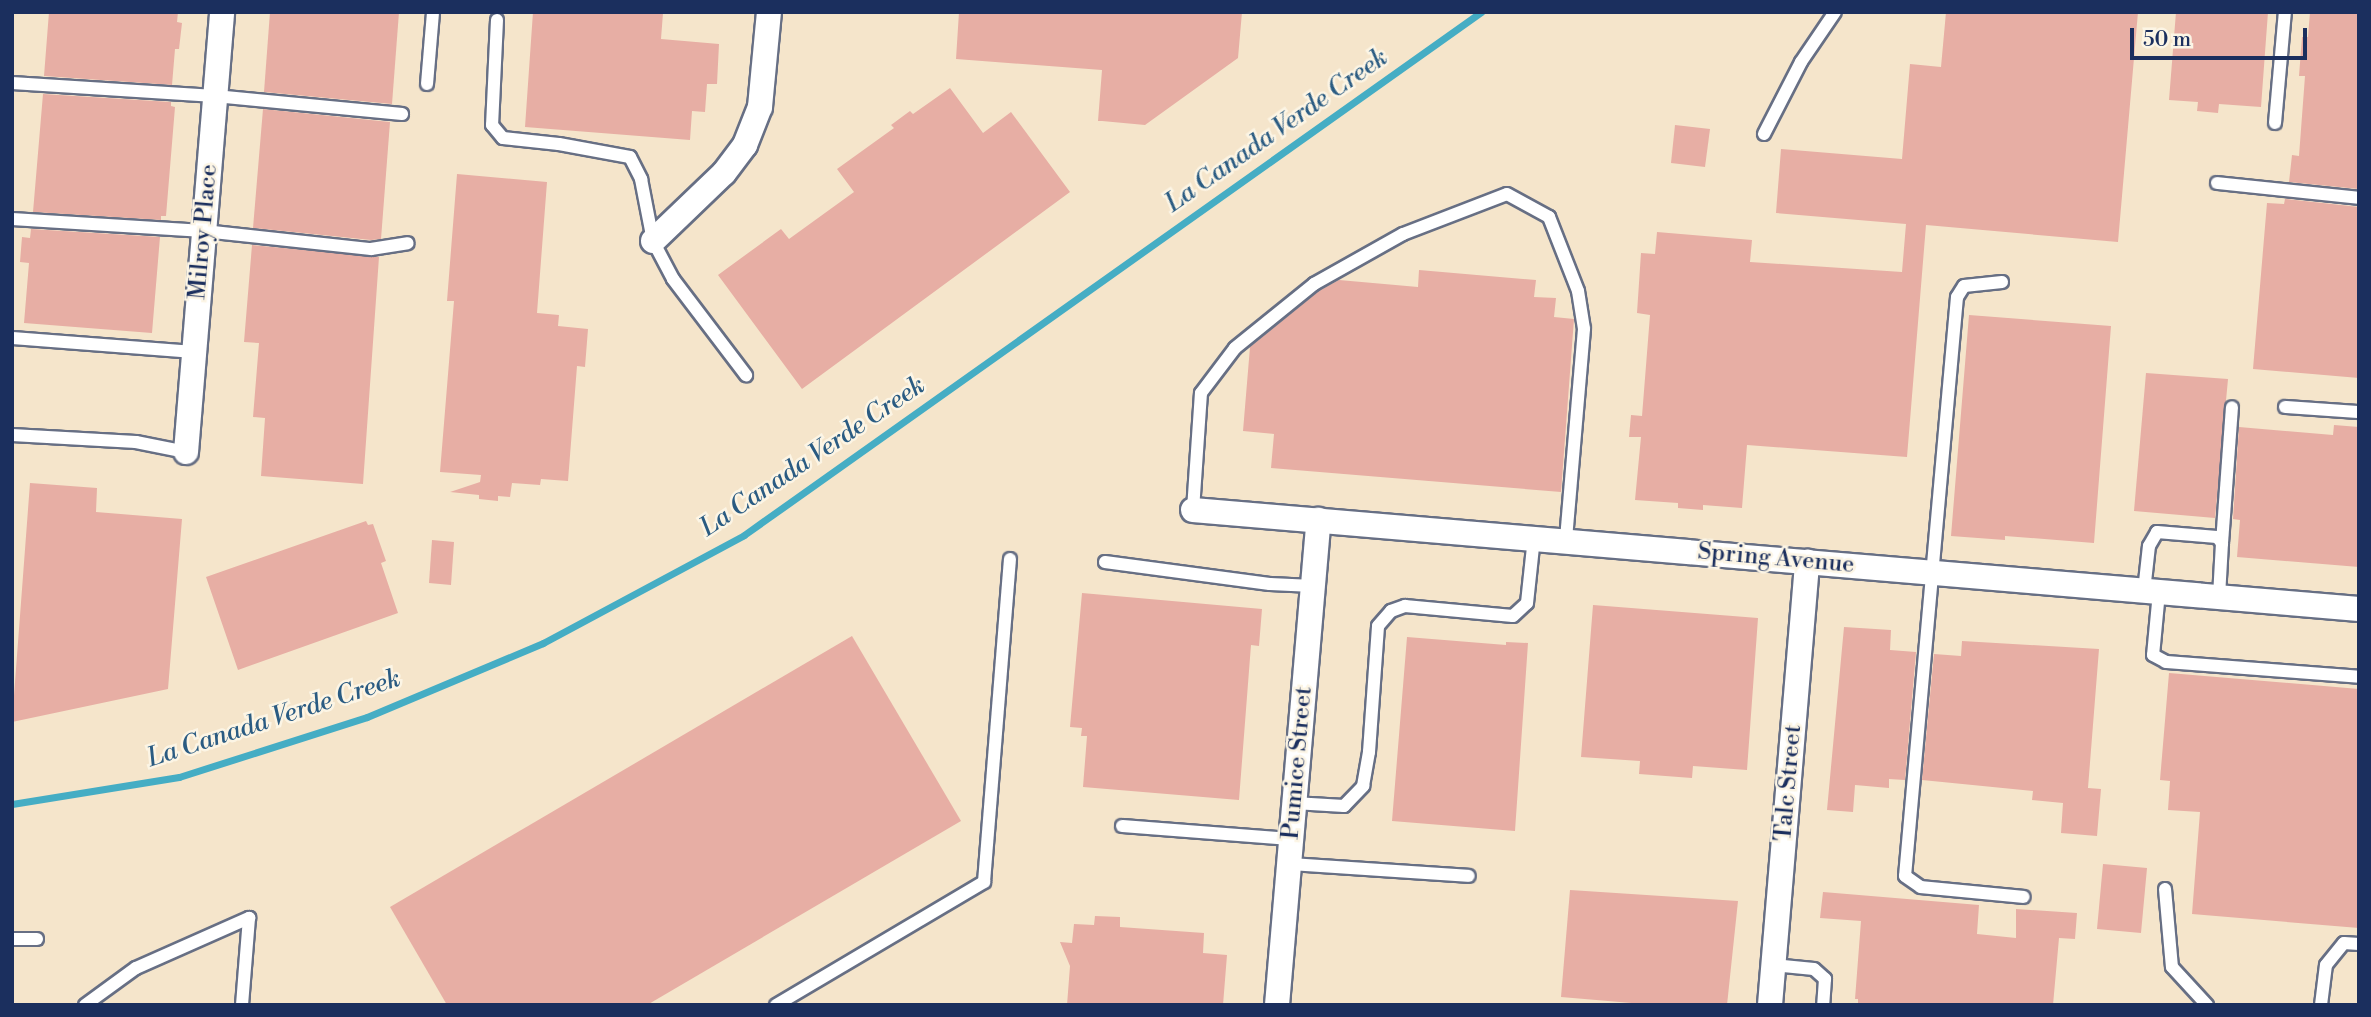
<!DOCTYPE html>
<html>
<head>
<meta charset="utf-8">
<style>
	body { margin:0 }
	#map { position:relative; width:2371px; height:1017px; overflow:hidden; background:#f5e5cb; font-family:"Libre Bodoni",serif }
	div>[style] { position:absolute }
	.stream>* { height:7px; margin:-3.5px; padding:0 3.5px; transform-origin:3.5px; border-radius:3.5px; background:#45adc4 }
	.building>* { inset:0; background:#e7aea4 }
	.roads { filter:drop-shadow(2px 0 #676f84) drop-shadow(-2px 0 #676f84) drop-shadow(0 2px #676f84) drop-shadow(0 -2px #676f84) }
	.lane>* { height:12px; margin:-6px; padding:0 6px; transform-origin:6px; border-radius:6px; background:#fff }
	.street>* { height:24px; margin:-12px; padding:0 12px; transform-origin:12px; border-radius:12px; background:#fff }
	span { translate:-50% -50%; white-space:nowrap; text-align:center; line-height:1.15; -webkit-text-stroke:5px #fcf5e5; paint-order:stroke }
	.street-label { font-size:24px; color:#1b2f5e }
	.water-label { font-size:26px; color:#2a5b82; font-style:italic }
	.frame { position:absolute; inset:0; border:14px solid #1b2f5e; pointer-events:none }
	.scale { position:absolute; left:2130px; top:28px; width:177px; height:32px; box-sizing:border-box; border:4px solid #1b2f5e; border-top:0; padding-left:9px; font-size:21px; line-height:24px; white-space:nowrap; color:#1b2f5e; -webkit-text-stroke:5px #fcf5e5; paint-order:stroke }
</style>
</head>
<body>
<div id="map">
	<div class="stream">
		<i style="left:12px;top:804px;width:169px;rotate:-9.2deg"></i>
		<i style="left:179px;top:777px;width:197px;rotate:-17.7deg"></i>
		<i style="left:367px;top:717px;width:191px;rotate:-22.8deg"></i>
		<i style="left:543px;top:643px;width:228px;rotate:-28.2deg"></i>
		<i style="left:744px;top:535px;width:904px;rotate:-35.36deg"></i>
	</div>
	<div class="building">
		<i style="clip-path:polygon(49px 12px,178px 12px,177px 22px,182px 23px,179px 49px,175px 49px,172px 85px,44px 76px)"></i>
		<i style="clip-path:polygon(270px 12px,399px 12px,392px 104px,264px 92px)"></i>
		<i style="clip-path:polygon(533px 12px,663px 13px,661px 39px,719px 44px,717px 84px,707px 84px,705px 112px,692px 111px,690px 140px,525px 127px)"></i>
		<i style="clip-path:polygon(959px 12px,1242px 12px,1238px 58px,1145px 125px,1102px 121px,1098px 121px,1102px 70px,956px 59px)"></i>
		<i style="clip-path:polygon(1946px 12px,2138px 12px,2118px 242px,1926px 225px,1907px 457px,1747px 445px,1742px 508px,1703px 505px,1703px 510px,1678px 508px,1678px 503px,1635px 500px,1641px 437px,1629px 437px,1631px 415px,1642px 416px,1650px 315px,1637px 313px,1641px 253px,1655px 254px,1657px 232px,1752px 240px,1750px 262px,1902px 272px,1906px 224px,1776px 213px,1781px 149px,1902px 159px,1910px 64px,1941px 67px)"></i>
		<i style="clip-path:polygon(2176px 12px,2268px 12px,2261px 107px,2219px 104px,2218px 113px,2197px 111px,2198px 102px,2169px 100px)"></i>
		<i style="clip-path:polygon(2310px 12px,2359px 12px,2359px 189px,2289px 182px,2292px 155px,2299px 156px,2305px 76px,2299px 76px,2302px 37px,2308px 37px)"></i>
		<i style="clip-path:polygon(950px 88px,983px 133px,1011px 112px,1070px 192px,802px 389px,718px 275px,781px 229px,789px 239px,854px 192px,837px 169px,894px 128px,891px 125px,910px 111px,913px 114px)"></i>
		<i style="clip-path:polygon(43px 94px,171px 102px,171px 106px,175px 107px,166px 216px,161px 216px,161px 220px,33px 212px)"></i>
		<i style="clip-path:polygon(263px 109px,390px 122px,381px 239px,371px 240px,253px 228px)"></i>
		<i style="clip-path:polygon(1675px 125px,1710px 129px,1705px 167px,1671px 163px)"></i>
		<i style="clip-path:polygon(457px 174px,547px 182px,537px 313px,559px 315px,558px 326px,588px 329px,585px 367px,577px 366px,568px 481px,541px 479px,540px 485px,512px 483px,510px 497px,498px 496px,498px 501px,479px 499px,479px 495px,450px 492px,480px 482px,481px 475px,440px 472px,454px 301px,447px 301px)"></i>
		<i style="clip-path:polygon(2285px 199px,2359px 207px,2359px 378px,2253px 369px,2267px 203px,2284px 204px)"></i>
		<i style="clip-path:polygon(31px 229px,160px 237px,152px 333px,24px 323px,29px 263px,20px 262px,22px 237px,30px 238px)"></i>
		<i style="clip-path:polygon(252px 245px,379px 257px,363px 484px,261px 476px,265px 418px,253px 417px,259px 343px,244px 342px)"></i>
		<i style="clip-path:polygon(1419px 270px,1536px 280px,1534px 297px,1556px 298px,1554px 317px,1574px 319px,1561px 492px,1271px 468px,1274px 434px,1243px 431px,1250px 347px,1319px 291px,1339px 280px,1418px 287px)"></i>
		<i style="clip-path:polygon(1969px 315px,2111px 326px,2094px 543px,2005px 536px,2005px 540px,1951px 536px)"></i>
		<i style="clip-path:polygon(2146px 373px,2228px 379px,2215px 518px,2134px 511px)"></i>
		<i style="clip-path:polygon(2334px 425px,2359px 427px,2359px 567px,2237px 557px,2240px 520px,2233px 519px,2239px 427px,2333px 435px)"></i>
		<i style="clip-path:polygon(30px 483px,97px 488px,96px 512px,182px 519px,168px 689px,12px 722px)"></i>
		<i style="clip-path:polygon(366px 521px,368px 525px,373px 524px,386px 561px,381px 563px,398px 613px,238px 670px,206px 577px)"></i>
		<i style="clip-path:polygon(432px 540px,454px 542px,451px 585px,429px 583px)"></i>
		<i style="clip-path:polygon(1082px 593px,1262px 609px,1259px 646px,1251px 645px,1239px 800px,1083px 787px,1087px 736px,1081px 736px,1082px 728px,1070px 727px)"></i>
		<i style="clip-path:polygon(1593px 605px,1758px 618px,1747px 770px,1693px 766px,1692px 778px,1639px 774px,1640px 761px,1581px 757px)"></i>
		<i style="clip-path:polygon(1844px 627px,1891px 630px,1890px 650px,1916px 652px,1905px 780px,1889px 779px,1889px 788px,1855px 785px,1853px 812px,1827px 810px)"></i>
		<i style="clip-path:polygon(852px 636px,961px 821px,647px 1005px,447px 1005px,390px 907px)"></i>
		<i style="clip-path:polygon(1407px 637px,1506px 645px,1506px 642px,1528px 643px,1515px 831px,1392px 821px)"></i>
		<i style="clip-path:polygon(1962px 641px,2099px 649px,2088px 788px,2101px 789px,2097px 836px,2061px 833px,2063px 803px,2032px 800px,2033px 791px,1922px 780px,1934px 654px,1961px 656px)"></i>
		<i style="clip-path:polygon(2169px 673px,2359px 689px,2359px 928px,2192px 914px,2200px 812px,2168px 810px,2170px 781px,2160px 780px)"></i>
		<i style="clip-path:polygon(2103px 864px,2147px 868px,2141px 933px,2097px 929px)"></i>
		<i style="clip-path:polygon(1570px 890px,1738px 901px,1727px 1005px,1655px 1005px,1561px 997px)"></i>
		<i style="clip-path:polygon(1823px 892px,1979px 905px,1977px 934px,2016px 938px,2016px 909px,2077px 913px,2075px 939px,2059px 938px,2053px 1005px,1858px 1005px,1858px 999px,1855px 999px,1861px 921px,1820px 918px)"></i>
		<i style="clip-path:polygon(1095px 916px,1120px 917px,1120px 927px,1204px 933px,1203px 953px,1227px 955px,1223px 1005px,1067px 1005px,1070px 966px,1060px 942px,1072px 943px,1074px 924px,1094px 925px)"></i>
	</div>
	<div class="roads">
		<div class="lane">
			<i style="left:497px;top:20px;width:105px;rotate:92.7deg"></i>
			<i style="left:492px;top:125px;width:17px;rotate:50deg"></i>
			<i style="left:503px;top:138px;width:56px;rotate:6.1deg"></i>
			<i style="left:559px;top:144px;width:72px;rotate:10.4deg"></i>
			<i style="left:630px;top:157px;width:25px;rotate:63deg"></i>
			<i style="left:641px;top:179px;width:63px;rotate:79deg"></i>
			<i style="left:653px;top:241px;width:43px;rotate:62.2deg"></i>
			<i style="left:673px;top:279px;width:121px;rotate:52.8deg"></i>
			<i style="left:12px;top:83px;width:203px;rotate:3.7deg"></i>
			<i style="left:215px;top:96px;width:188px;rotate:5.5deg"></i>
			<i style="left:427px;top:84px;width:72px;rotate:-85.2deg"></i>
			<i style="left:2275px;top:123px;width:111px;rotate:-84.9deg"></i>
			<i style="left:1764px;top:134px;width:81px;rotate:-62.8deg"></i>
			<i style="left:1801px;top:62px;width:60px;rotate:-55.8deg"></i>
			<i style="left:2217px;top:183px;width:143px;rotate:6deg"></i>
			<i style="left:12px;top:219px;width:192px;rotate:3.6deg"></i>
			<i style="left:204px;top:231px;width:168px;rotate:6.2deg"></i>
			<i style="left:371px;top:249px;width:37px;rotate:-9deg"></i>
			<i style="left:2002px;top:282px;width:38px;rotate:174deg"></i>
			<i style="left:1964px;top:286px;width:13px;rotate:122deg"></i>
			<i style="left:1957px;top:297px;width:581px;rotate:95.13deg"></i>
			<i style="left:1905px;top:876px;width:19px;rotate:35deg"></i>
			<i style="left:1921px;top:887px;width:103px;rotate:5.5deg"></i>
			<i style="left:12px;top:338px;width:183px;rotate:4.4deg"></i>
			<i style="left:2285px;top:407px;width:74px;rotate:3.9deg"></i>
			<i style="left:12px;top:435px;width:124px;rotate:3.2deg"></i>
			<i style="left:136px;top:442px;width:51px;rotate:11.3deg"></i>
			<i style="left:1193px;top:510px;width:117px;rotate:-86.1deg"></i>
			<i style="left:1201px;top:393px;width:56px;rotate:-52.9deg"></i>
			<i style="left:1235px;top:348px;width:102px;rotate:-39deg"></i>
			<i style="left:1314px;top:284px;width:102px;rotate:-29.3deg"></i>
			<i style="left:1403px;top:234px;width:111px;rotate:-21deg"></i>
			<i style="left:1507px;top:194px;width:48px;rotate:28.7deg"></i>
			<i style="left:1549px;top:217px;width:79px;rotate:68.6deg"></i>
			<i style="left:1578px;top:291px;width:38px;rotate:81deg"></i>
			<i style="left:1584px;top:329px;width:213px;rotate:94.9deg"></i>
			<i style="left:2222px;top:543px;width:136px;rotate:-85.8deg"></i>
			<i style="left:1105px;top:562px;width:166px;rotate:7.6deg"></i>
			<i style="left:1270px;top:584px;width:43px;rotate:2.7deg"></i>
			<i style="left:2144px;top:591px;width:45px;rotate:-83.7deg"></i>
			<i style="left:2149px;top:546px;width:16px;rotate:-60deg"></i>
			<i style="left:2157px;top:532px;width:60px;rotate:4.8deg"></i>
			<i style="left:2217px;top:537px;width:8px;rotate:50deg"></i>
			<i style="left:2222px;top:543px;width:54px;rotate:93.2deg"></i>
			<i style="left:2159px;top:592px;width:63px;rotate:95.4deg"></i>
			<i style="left:2153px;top:655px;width:15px;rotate:28deg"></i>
			<i style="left:2166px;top:662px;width:194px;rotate:4.4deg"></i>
			<i style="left:1294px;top:803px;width:50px;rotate:3.4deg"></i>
			<i style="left:1344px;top:806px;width:28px;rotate:-46deg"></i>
			<i style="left:1363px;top:786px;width:35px;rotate:-80deg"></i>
			<i style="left:1369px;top:752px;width:126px;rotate:-85.9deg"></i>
			<i style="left:1378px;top:626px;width:20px;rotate:-49deg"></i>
			<i style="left:1391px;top:611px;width:15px;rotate:-20deg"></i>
			<i style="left:1405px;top:606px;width:108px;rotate:5.3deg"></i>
			<i style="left:1513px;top:616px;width:19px;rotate:-43deg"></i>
			<i style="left:1527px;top:603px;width:65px;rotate:-83.9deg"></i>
			<i style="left:1122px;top:826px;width:169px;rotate:4.4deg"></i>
			<i style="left:1289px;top:864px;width:180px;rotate:3.8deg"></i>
			<i style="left:2165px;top:889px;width:78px;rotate:84.9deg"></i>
			<i style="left:2172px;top:967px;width:52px;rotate:47.4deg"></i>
			<i style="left:12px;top:939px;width:25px"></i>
			<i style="left:1773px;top:965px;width:41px;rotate:5.6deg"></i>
			<i style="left:1814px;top:969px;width:15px;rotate:42deg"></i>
			<i style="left:1825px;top:979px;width:26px;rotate:94deg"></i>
			<i style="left:85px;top:1005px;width:63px;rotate:-36deg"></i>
			<i style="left:136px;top:968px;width:124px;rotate:-23.9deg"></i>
			<i style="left:249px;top:918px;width:87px;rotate:94.6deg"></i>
			<i style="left:776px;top:1005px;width:242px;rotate:-30.6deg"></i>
			<i style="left:984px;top:882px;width:324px;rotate:-85.4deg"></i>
			<i style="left:2321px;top:1005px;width:40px;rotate:-82.9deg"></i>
			<i style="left:2326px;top:965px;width:28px;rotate:-51deg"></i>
			<i style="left:2344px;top:943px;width:15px;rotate:4deg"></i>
		</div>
		<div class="street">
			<i style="left:653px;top:241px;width:98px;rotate:-43.8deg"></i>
			<i style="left:724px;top:173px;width:35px;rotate:-53deg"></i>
			<i style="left:745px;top:145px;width:41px;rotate:-68.5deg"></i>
			<i style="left:760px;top:107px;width:95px;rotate:-84.6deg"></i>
			<i style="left:186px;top:452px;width:441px;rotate:-85.3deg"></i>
			<i style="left:1193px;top:510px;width:1170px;rotate:4.85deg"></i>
			<i style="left:1277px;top:1005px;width:487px;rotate:-85.1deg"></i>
			<i style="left:1770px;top:1005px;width:445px;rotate:-85.2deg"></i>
		</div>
	</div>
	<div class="street-label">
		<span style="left:204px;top:232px;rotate:-85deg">Milroy Place</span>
		<span style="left:1776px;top:559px;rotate:5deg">Spring Avenue</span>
		<span style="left:1298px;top:763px;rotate:-85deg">Pumice Street</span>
		<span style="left:1789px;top:783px;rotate:-85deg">Talc Street</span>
	</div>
	<div class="water-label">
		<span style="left:1277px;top:131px;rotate:-35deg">La Canada Verde Creek</span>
		<span style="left:813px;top:457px;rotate:-34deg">La Canada Verde Creek</span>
		<span style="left:274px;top:719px;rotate:-18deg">La Canada Verde Creek</span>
	</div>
	<div class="frame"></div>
	<div class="scale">50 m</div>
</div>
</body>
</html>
